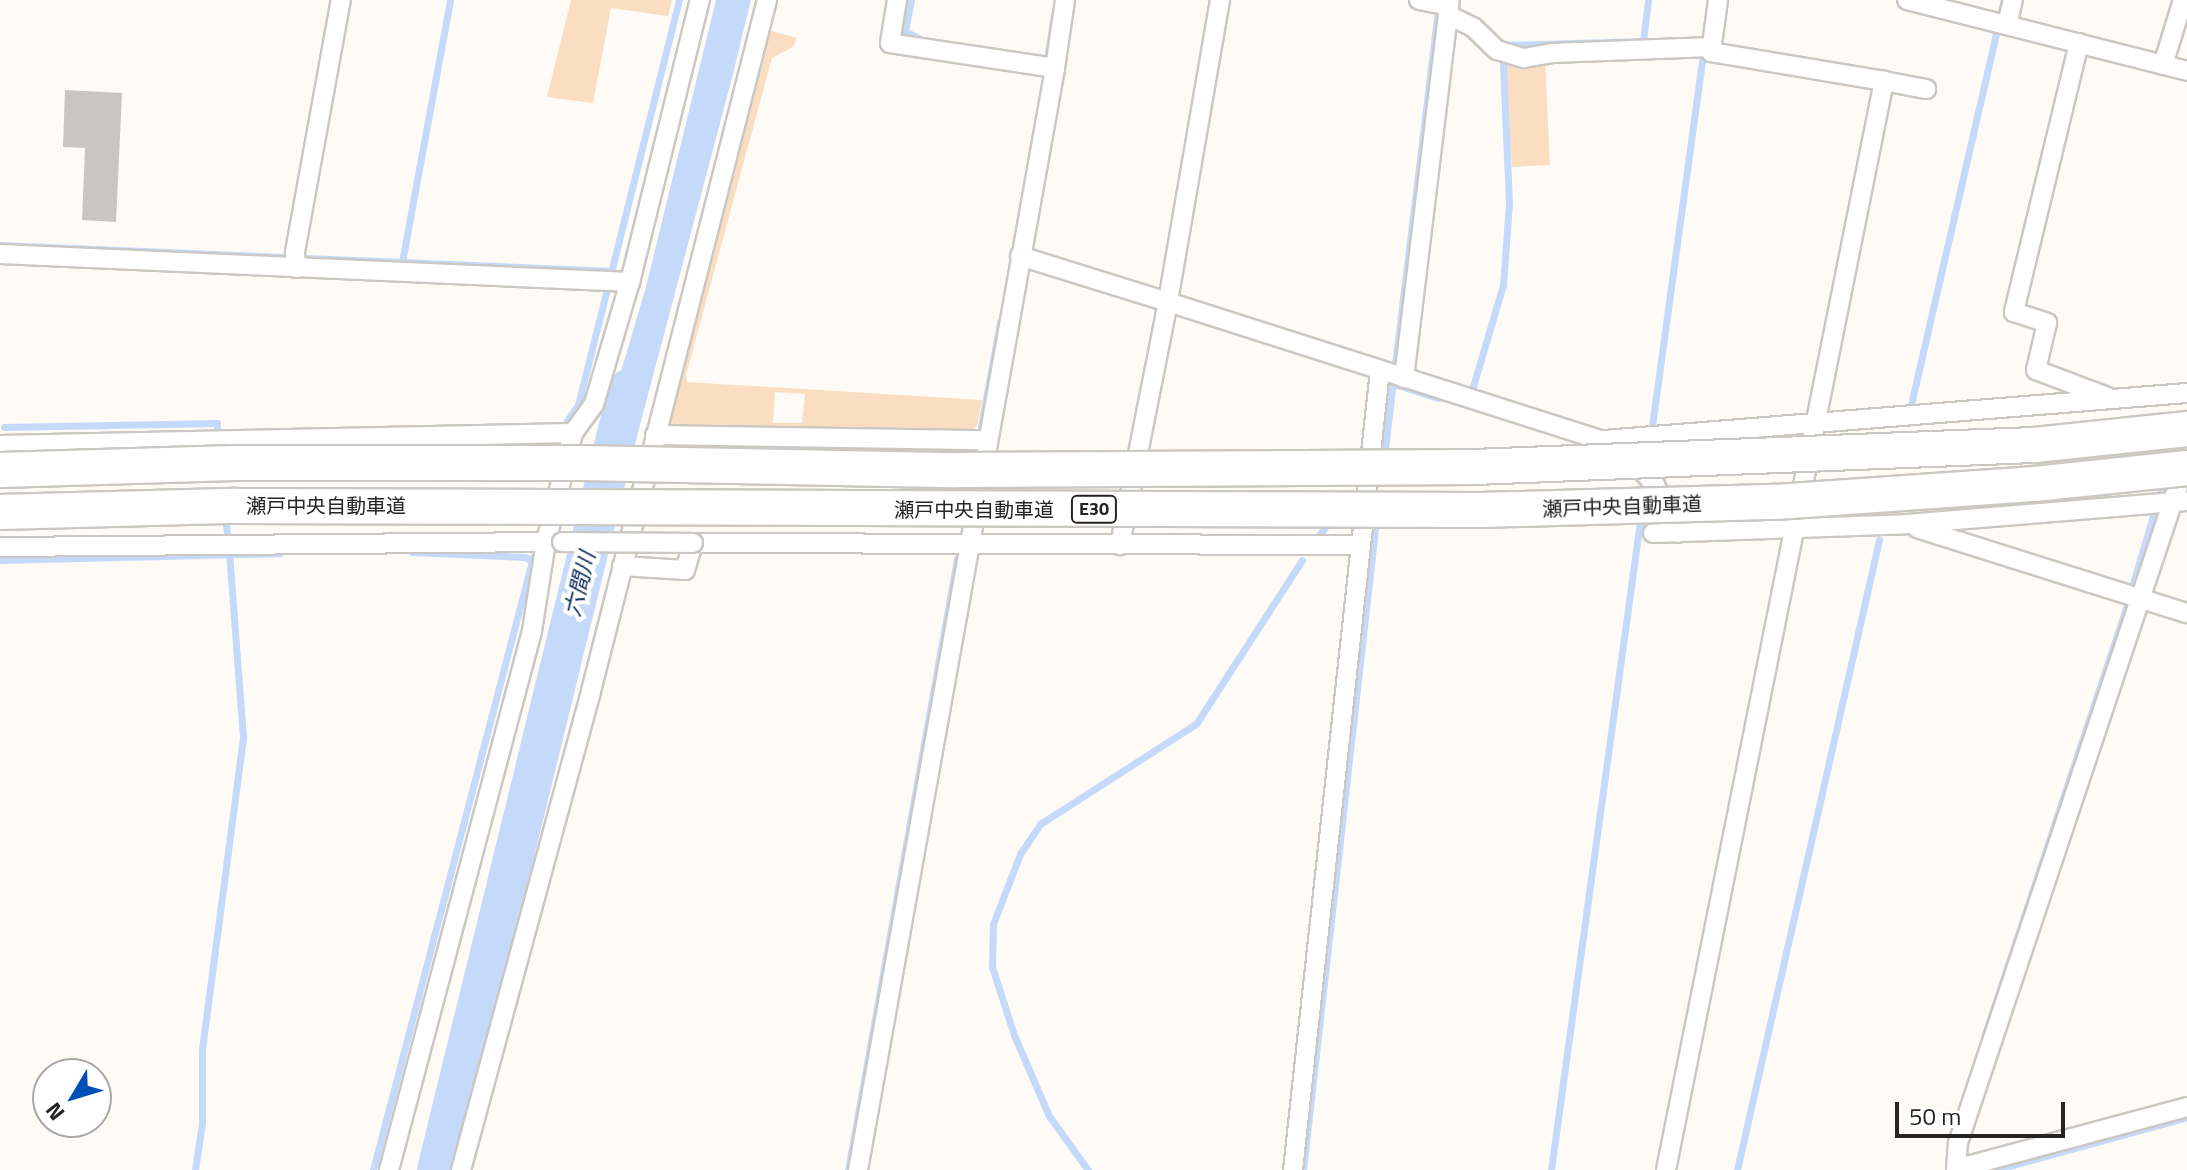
<!DOCTYPE html>
<html>
<head>
<meta charset="utf-8">
<style>
	body { margin:0 }
	#map { position:relative; width:2187px; height:1170px; overflow:hidden; background:#fefbf7; font-family:"Titillium Web","Noto Sans JP",sans-serif }
	div>[style] { position:absolute }
	.green>* { inset:0; background:#fbdec1 }
	.water>* { inset:0; background:#c5dafa }
	.stream>* { height:7px; margin:-3.5px; padding:0 3.5px; transform-origin:3.5px; border-radius:3.5px; background:#c5dafa }
	.river>* { height:40px; margin:-20px; padding:0 20px; transform-origin:20px; border-radius:20px; background:#c5dafa }
	.building>* { inset:0; background:#c9c5c0 }
	.roads { filter:drop-shadow(2px 0 #cbc7c3) drop-shadow(-2px 0 #cbc7c3) drop-shadow(0 2px #cbc7c3) drop-shadow(0 -2px #cbc7c3) }
	.minor>* { height:18px; margin:-9px; padding:0 9px; transform-origin:9px; border-radius:9px; background:#fff }
	.bridges { filter:drop-shadow(2px 0 #cbc7c3) drop-shadow(-2px 0 #cbc7c3) drop-shadow(0 2px #cbc7c3) drop-shadow(0 -2px #cbc7c3) }
	.minor-bridge>* { height:18px; margin:-9px; padding:0 9px; transform-origin:9px; border-radius:9px; background:#fff }
	.motorway-bridge>* { height:34px; margin:-17px; padding:0 17px; transform-origin:17px; border-radius:17px; background:#fff }
	span { translate:-50% -50%; white-space:nowrap; text-align:center; line-height:1.15; -webkit-text-stroke:8px #fff; paint-order:stroke }
	.shield-label span { padding:2px 6px; background:#fff; border:2px solid; border-radius:6px; -webkit-text-stroke-width:0 }
	.shield-label { font-size:18px; color:#262423; font-weight:700 }
	.street-label { font-size:20px; color:#262423 }
	.water-label { font-size:22px; color:#082756; font-style:italic }
	.north { position:absolute; left:32px; top:1058px; width:80px; height:80px; box-sizing:border-box; background:#fff; border:2px solid #a8a7a7; border-radius:50%; rotate:232deg; font-size:22px; font-weight:700; line-height:32px; text-align:center; color:#262423 }
	.north::after { content:''; display:block; margin:auto; width:28px; height:36px; background:#004fb9; clip-path:polygon(50% 0,100% 100%,50% 72%,0 100%) }
	.scale { position:absolute; left:1895px; top:1102px; width:170px; height:36px; box-sizing:border-box; border:4px solid #262423; border-top:0; padding-left:10px; font-size:24px; line-height:28px; white-space:nowrap; color:#262423; -webkit-text-stroke:6px #fff; paint-order:stroke }
</style>
</head>
<body>
<div id="map">
	<div class="green">
		<i style="clip-path:polygon(571px 0,672px 0,668px 16px,611px 8px,593px 103px,547px 97px)"></i>
		<i style="clip-path:polygon(evenodd,768px 30px,797px 38px,793px 47px,772px 58px,686px 375px,687px 382px,982px 400px,977px 426px,971px 431px,668px 428px,665px 423px,768px 30px,775px 392px,805px 394px,802px 423px,773px 423px,775px 392px)"></i>
		<i style="clip-path:polygon(1505px 60px,1545px 60px,1550px 165px,1512px 167px)"></i>
	</div>
	<div class="water">
		<i style="clip-path:polygon(716px 0,751px 0,732px 78px,636px 440px,601px 439px,646px 287px)"></i>
	</div>
	<div class="stream">
		<i style="left:911px;top:0;width:32px;rotate:101deg"></i>
		<i style="left:905px;top:31px;width:15px;rotate:28deg"></i>
		<i style="left:1046px;top:66px;width:52px;rotate:-81.1deg"></i>
		<i style="left:0;top:245px;width:613px;rotate:2.43deg"></i>
		<i style="left:402px;top:262px;width:266px;rotate:-79.6deg"></i>
		<i style="left:1394px;top:384px;width:46px;rotate:17.7deg"></i>
		<i style="left:1472px;top:390px;width:109px;rotate:-73.6deg"></i>
		<i style="left:1503px;top:285px;width:82px;rotate:-85.8deg"></i>
		<i style="left:1509px;top:203px;width:158px;rotate:-92.5deg"></i>
		<i style="left:1502px;top:45px;width:141px;rotate:-1.6deg"></i>
		<i style="left:1643px;top:41px;width:41px;rotate:-83deg"></i>
		<i style="left:1910px;top:409px;width:420px;rotate:-77.1deg"></i>
		<i style="left:564px;top:425px;width:24px;rotate:-55deg"></i>
		<i style="left:578px;top:405px;width:417px;rotate:-76deg"></i>
		<i style="left:981px;top:426px;width:106px;rotate:-79.6deg"></i>
		<i style="left:1652px;top:426px;width:382px;rotate:-82.2deg"></i>
		<i style="left:4px;top:427px;width:213px;rotate:-1.1deg"></i>
		<i style="left:217px;top:423px;width:6px;rotate:90deg"></i>
		<i style="left:1384px;top:456px;width:455px;rotate:-83.1deg"></i>
		<i style="left:225px;top:516px;width:17px;rotate:83deg"></i>
		<i style="left:1319px;top:535px;width:18px;rotate:-52deg"></i>
		<i style="left:412px;top:552px;width:113px;rotate:2.5deg"></i>
		<i style="left:525px;top:557px;width:8px;rotate:30deg"></i>
		<i style="left:1px;top:560px;width:279px;rotate:-1.4deg"></i>
		<i style="left:1985px;top:1034px;width:450px;rotate:-71.7deg"></i>
		<i style="left:2126px;top:607px;width:130px;rotate:-73.5deg"></i>
		<i style="left:195px;top:1170px;width:48px;rotate:-81.5deg"></i>
		<i style="left:202px;top:1123px;width:74px;rotate:-90deg"></i>
		<i style="left:202px;top:1049px;width:314px;rotate:-82.5deg"></i>
		<i style="left:243px;top:738px;width:187px;rotate:-94.3deg"></i>
		<i style="left:373px;top:1170px;width:634px;rotate:-75.37deg"></i>
		<i style="left:848px;top:1170px;width:621px;rotate:-79.89deg"></i>
		<i style="left:1088px;top:1170px;width:67px;rotate:-125.8deg"></i>
		<i style="left:1049px;top:1116px;width:88px;rotate:-113.4deg"></i>
		<i style="left:1014px;top:1035px;width:71px;rotate:-107.9deg"></i>
		<i style="left:992px;top:967px;width:43px;rotate:-88.7deg"></i>
		<i style="left:993px;top:924px;width:75px;rotate:-68.9deg"></i>
		<i style="left:1020px;top:854px;width:36px;rotate:-56deg"></i>
		<i style="left:1040px;top:824px;width:185px;rotate:-32.7deg"></i>
		<i style="left:1196px;top:724px;width:195px;rotate:-57.1deg"></i>
		<i style="left:1303px;top:1170px;width:654px;rotate:-83.59deg"></i>
		<i style="left:1551px;top:1170px;width:662px;rotate:-82.19deg"></i>
		<i style="left:1737px;top:1170px;width:646px;rotate:-77.3deg"></i>
		<i style="left:1948px;top:1170px;width:25px;rotate:-85deg"></i>
		<i style="left:1995px;top:1170px;width:199px;rotate:-15.4deg"></i>
	</div>
	<div class="river">
		<i style="left:437px;top:1170px;width:804px;rotate:-76.26deg"></i>
	</div>
	<div class="building">
		<i style="clip-path:polygon(65px 90px,122px 93px,116px 222px,82px 220px,85px 148px,63px 147px)"></i>
	</div>
	<div class="roads">
		<div class="minor">
			<i style="left:1220px;top:0;width:306px;rotate:99.8deg"></i>
			<i style="left:1168px;top:302px;width:454px;rotate:17.7deg"></i>
			<i style="left:1601px;top:440px;width:27px;rotate:27deg"></i>
			<i style="left:1625px;top:452px;width:45px;rotate:47.7deg"></i>
			<i style="left:1655px;top:485px;width:53px;rotate:64.4deg"></i>
			<i style="left:1419px;top:0;width:31px;rotate:11deg"></i>
			<i style="left:1907px;top:0;width:289px;rotate:14.2deg"></i>
			<i style="left:1448px;top:15px;width:28px;rotate:26deg"></i>
			<i style="left:1473px;top:27px;width:33px;rotate:44deg"></i>
			<i style="left:1497px;top:50px;width:28px;rotate:17deg"></i>
			<i style="left:1524px;top:58px;width:28px;rotate:-10deg"></i>
			<i style="left:1552px;top:53px;width:159px;rotate:-2.2deg"></i>
			<i style="left:2007px;top:25px;width:26px;rotate:-77deg"></i>
			<i style="left:2079px;top:43px;width:277px;rotate:103.6deg"></i>
			<i style="left:2014px;top:312px;width:35px;rotate:18deg"></i>
			<i style="left:2047px;top:323px;width:48px;rotate:103.2deg"></i>
			<i style="left:2036px;top:370px;width:77px;rotate:20.6deg"></i>
			<i style="left:2163px;top:65px;width:68px;rotate:-72.9deg"></i>
			<i style="left:1055px;top:68px;width:69px;rotate:-81.6deg"></i>
			<i style="left:1884px;top:81px;width:43px;rotate:10.8deg"></i>
			<i style="left:0;top:254px;width:631px;rotate:2.54deg"></i>
			<i style="left:1020px;top:256px;width:155px;rotate:17.3deg"></i>
			<i style="left:1168px;top:302px;width:248px;rotate:101.2deg"></i>
			<i style="left:296px;top:268px;width:16px;rotate:-94deg"></i>
			<i style="left:295px;top:252px;width:256px;rotate:-79.7deg"></i>
			<i style="left:1404px;top:378px;width:381px;rotate:-83.1deg"></i>
			<i style="left:655px;top:435px;width:331px;rotate:0.9deg"></i>
			<i style="left:1604px;top:440px;width:585px;rotate:-4.61deg"></i>
			<i style="left:0;top:445px;width:573px;rotate:-1.2deg"></i>
			<i style="left:1917px;top:528px;width:283px;rotate:17.5deg"></i>
			<i style="left:1653px;top:533px;width:254px;rotate:-2deg"></i>
			<i style="left:1907px;top:524px;width:278px;rotate:-4.7deg"></i>
			<i style="left:0;top:547px;width:555px;rotate:-0.52deg"></i>
			<i style="left:622px;top:566px;width:63px;rotate:3.6deg"></i>
			<i style="left:685px;top:570px;width:28px;rotate:-73deg"></i>
			<i style="left:693px;top:543px;width:668px;rotate:0.17deg"></i>
			<i style="left:1956px;top:1169px;width:239px;rotate:-15deg"></i>
			<i style="left:389px;top:1170px;width:558px;rotate:-75.14deg"></i>
			<i style="left:532px;top:631px;width:90px;rotate:-81.1deg"></i>
			<i style="left:546px;top:542px;width:112px;rotate:-76.1deg"></i>
			<i style="left:573px;top:433px;width:36px;rotate:-54deg"></i>
			<i style="left:594px;top:404px;width:127px;rotate:-73.6deg"></i>
			<i style="left:630px;top:282px;width:291px;rotate:-76.1deg"></i>
			<i style="left:461px;top:1170px;width:496px;rotate:-74.8deg"></i>
			<i style="left:591px;top:691px;width:713px;rotate:-75.71deg"></i>
			<i style="left:858px;top:1170px;width:1119px;rotate:-79.86deg"></i>
			<i style="left:1055px;top:68px;width:167px;rotate:-171.4deg"></i>
			<i style="left:890px;top:43px;width:44px;rotate:-80.8deg"></i>
			<i style="left:1293px;top:1170px;width:805px;rotate:-83.79deg"></i>
			<i style="left:1666px;top:1170px;width:1111px;rotate:-78.68deg"></i>
			<i style="left:1884px;top:81px;width:175px;rotate:-170.5deg"></i>
			<i style="left:1711px;top:52px;width:52px;rotate:-82.3deg"></i>
			<i style="left:1956px;top:1170px;width:27px;rotate:-86deg"></i>
			<i style="left:1958px;top:1143px;width:715px;rotate:-71.49deg"></i>
		</div>
	</div>
	<div class="bridges">
		<div class="minor-bridge">
			<i style="left:562px;top:542px;width:131px;rotate:0.4deg"></i>
		</div>
		<div class="motorway-bridge">
			<i style="left:0;top:470px;width:234px;rotate:-1.7deg"></i>
			<i style="left:234px;top:463px;width:346px"></i>
			<i style="left:580px;top:463px;width:375px;rotate:1.1deg"></i>
			<i style="left:955px;top:470px;width:519px;rotate:-0.33deg"></i>
			<i style="left:1474px;top:467px;width:561px;rotate:-2.25deg"></i>
			<i style="left:2035px;top:445px;width:153px;rotate:-6deg"></i>
			<i style="left:0;top:512px;width:235px;rotate:-1.5deg"></i>
			<i style="left:235px;top:506px;width:1246px;rotate:0.18deg"></i>
			<i style="left:1481px;top:510px;width:295px;rotate:-1.6deg"></i>
			<i style="left:1776px;top:502px;width:260px;rotate:-4deg"></i>
			<i style="left:2035px;top:484px;width:153px;rotate:-6deg"></i>
		</div>
	</div>
	<div class="shield-label">
		<span style="left:1094px;top:509px">E30</span>
	</div>
	<div class="street-label">
		<span style="left:326px;top:505px">瀬戸中央自動車道</span>
		<span style="left:1622px;top:506px;rotate:-2deg">瀬戸中央自動車道</span>
		<span style="left:974px;top:509px">瀬戸中央自動車道</span>
	</div>
	<div class="water-label">
		<span style="left:580px;top:584px;rotate:-76deg">六間川</span>
	</div>
	<div class="north">N</div>
	<div class="scale">50 m</div>
</div>
</body>
</html>
